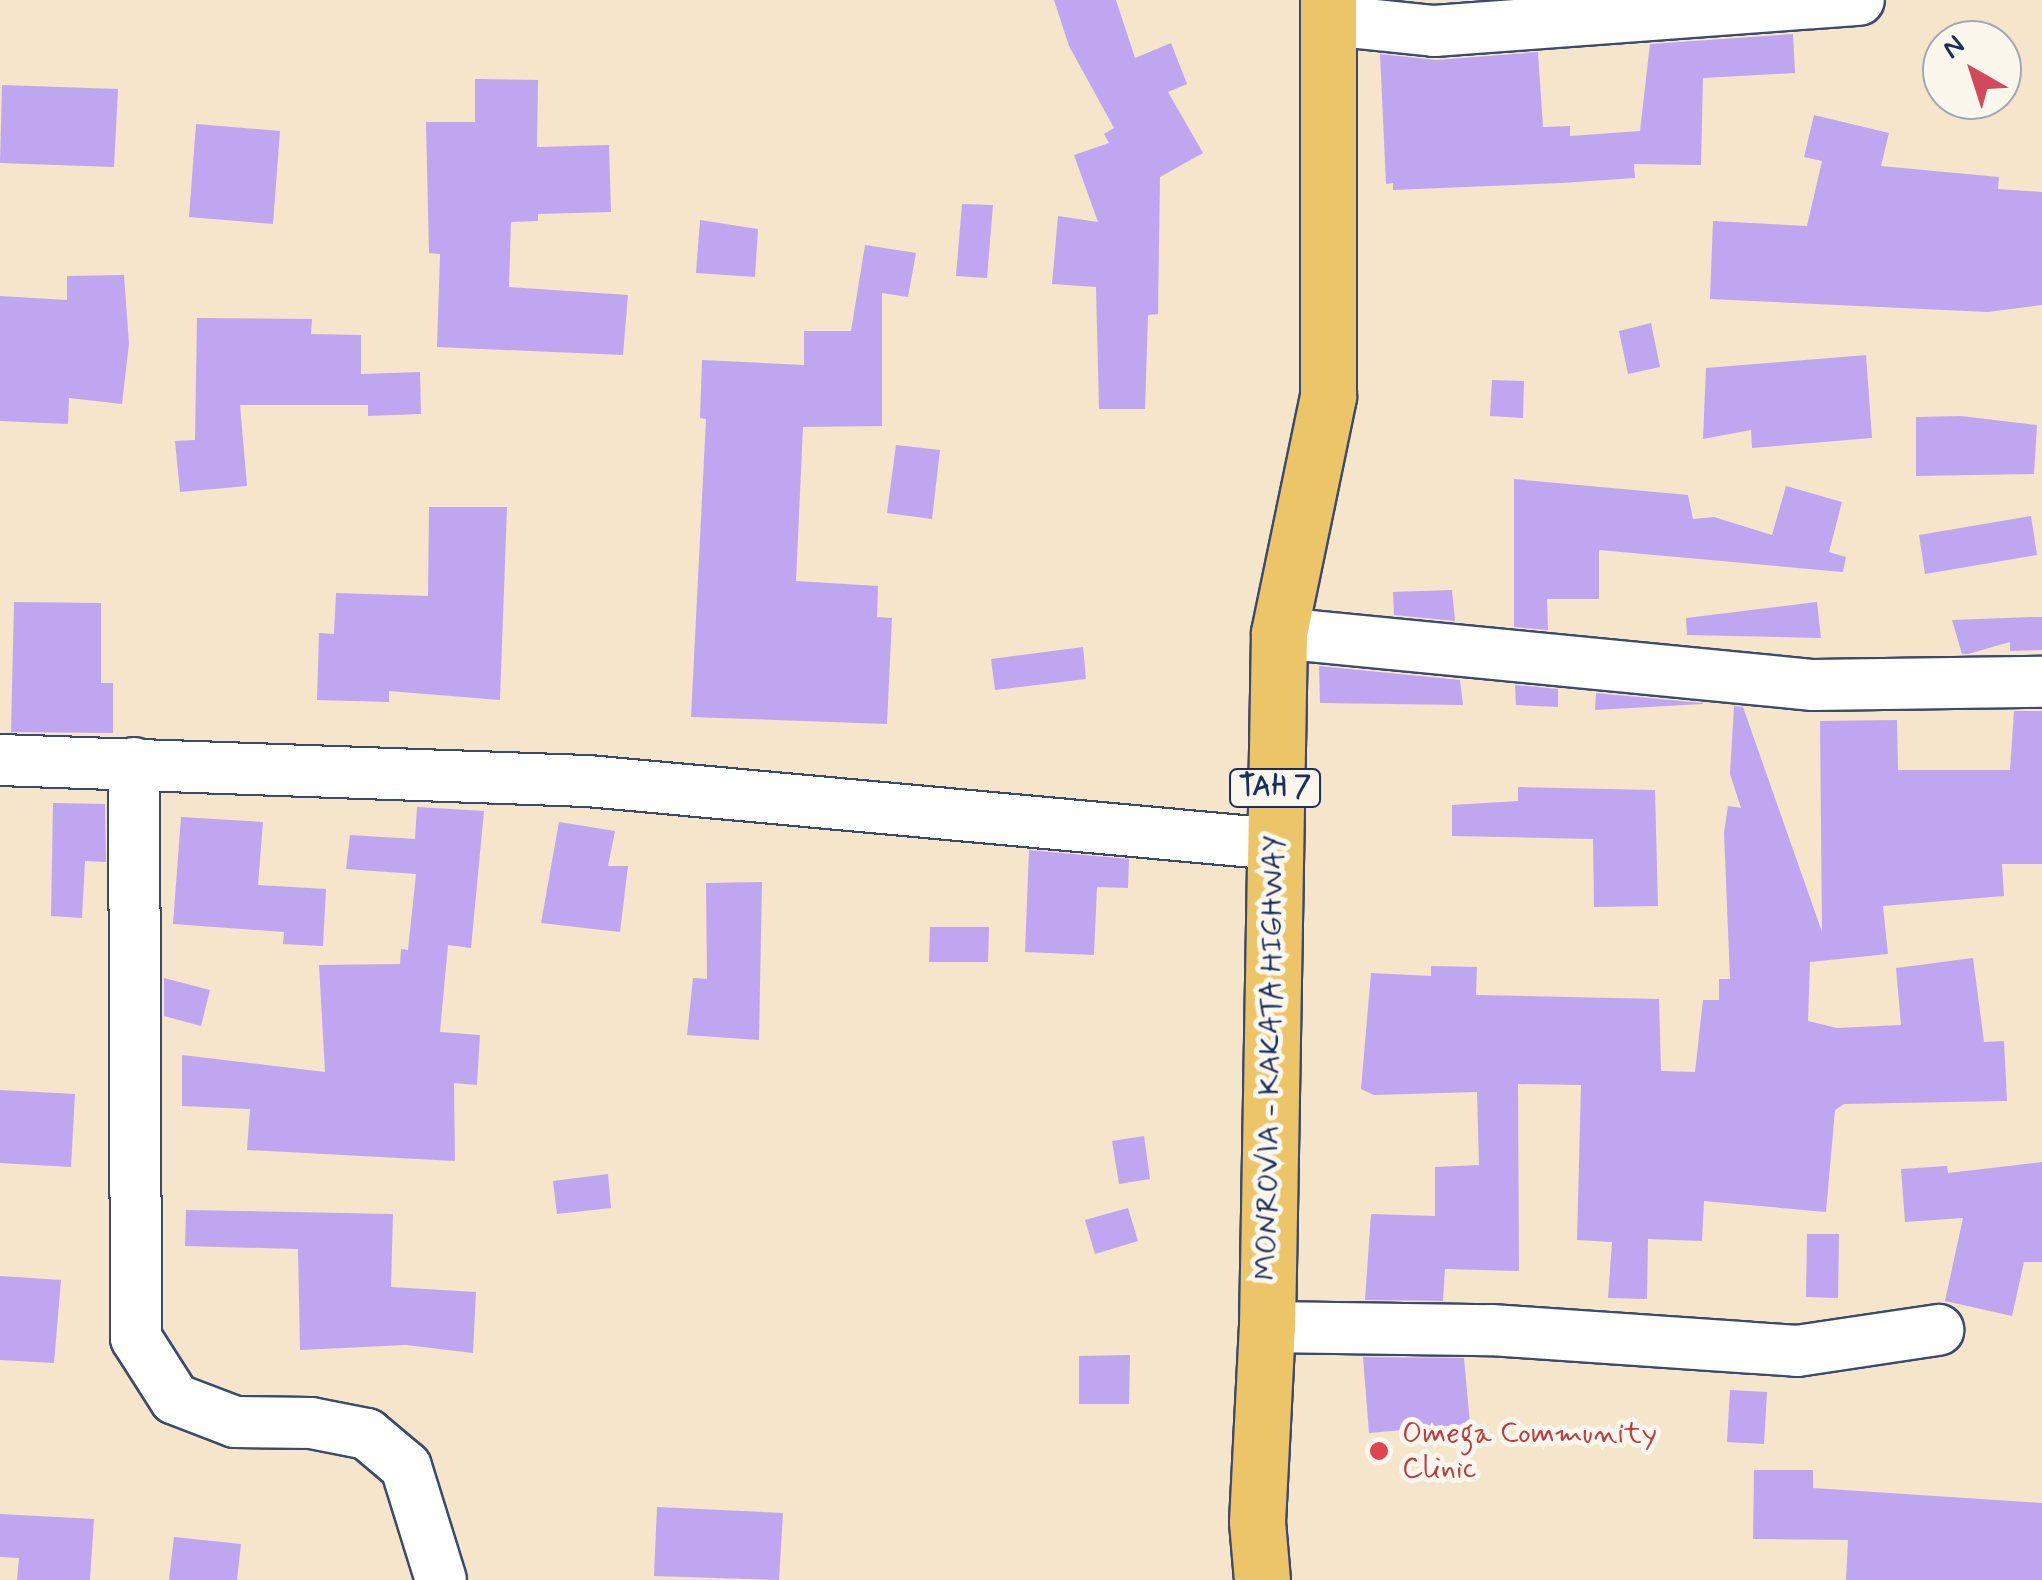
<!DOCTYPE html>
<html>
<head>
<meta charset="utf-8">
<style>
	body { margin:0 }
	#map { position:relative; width:2042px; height:1580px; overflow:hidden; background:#f4e5cb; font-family:Mynerve,sans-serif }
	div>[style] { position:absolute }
	.building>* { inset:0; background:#c0a6f1 }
	.roads { filter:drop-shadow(2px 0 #3c4a6e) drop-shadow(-2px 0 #3c4a6e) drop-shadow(0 2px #3c4a6e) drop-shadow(0 -2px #3c4a6e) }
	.minor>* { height:50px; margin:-25px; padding:0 25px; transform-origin:25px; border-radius:25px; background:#fff }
	.trunk>* { height:55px; margin:-27.5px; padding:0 27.5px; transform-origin:27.5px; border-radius:27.5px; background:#edc569 }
	.dots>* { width:28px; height:28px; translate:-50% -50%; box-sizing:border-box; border:5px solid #fbf7ec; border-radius:50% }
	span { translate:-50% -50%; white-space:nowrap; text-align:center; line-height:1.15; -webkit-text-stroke:10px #fbf7ec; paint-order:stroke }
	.shield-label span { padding:2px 8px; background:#fbf7ec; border:2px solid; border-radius:8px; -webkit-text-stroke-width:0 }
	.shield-label { font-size:28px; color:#1b2f5e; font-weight:700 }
	.street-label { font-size:30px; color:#1b2f5e }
	.health-label { font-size:30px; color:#be3a42 }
	.left { translate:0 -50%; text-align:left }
	.north { position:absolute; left:1922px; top:20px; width:100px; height:100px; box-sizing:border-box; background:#fbf7ec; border:2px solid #a1a7b3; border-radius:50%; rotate:321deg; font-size:28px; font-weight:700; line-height:40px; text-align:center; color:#1b2f5e }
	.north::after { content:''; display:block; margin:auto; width:35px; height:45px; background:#d1495b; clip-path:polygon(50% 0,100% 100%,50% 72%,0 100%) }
</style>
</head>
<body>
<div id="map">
	<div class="building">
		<i style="clip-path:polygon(1054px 0,1116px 0,1135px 58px,1171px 43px,1187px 84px,1168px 92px,1203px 153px,1160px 177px,1158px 314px,1148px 315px,1145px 409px,1099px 409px,1096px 287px,1052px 284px,1058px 216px,1098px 222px,1074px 155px,1109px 143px,1104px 134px,1114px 128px,1069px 46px)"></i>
		<i style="clip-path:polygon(1793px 34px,1795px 73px,1703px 78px,1701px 165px,1634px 164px,1635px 178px,1561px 183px,1393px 190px,1393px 183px,1386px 184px,1380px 54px,1436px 60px,1538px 52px,1543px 127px,1570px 126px,1570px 136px,1640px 131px,1650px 44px)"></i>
		<i style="clip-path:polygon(475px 79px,538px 80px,537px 147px,609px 145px,611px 212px,538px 214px,538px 221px,511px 222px,509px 287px,628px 295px,623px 355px,437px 347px,440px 254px,429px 253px,426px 122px,475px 122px)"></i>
		<i style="clip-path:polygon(2px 85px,118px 89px,114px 167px,0 163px)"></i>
		<i style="clip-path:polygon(1814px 115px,1889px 133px,1881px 166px,1999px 177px,1998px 189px,2042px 192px,2042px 305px,1988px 312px,1710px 299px,1713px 221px,1807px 226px,1822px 161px,1804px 157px)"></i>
		<i style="clip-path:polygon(196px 124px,280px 131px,273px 224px,189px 217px)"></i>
		<i style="clip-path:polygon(962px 204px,993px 205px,987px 278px,956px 276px)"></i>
		<i style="clip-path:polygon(700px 220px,758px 229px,755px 277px,696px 273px)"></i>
		<i style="clip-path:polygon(865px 245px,916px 253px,908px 297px,882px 293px,882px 426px,803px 427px,796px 581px,878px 586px,877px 617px,892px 618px,887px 724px,691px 717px,706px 419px,700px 418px,702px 360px,804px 365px,804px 331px,851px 331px)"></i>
		<i style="clip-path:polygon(124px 275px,129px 344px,122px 404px,69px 398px,68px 424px,0 421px,0 296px,67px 300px,67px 276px)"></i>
		<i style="clip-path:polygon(197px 318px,312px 319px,311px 334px,361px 335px,361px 374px,420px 372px,421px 414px,368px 416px,368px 405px,240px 405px,247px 486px,180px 492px,175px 441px,195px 440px)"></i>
		<i style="clip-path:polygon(1651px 323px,1660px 367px,1628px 374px,1619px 331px)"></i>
		<i style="clip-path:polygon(1866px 355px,1872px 438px,1752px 448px,1751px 430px,1703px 439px,1706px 368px)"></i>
		<i style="clip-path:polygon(1492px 380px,1524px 381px,1523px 418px,1490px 416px)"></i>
		<i style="clip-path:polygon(1961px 416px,2037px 425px,2034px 474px,1916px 476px,1916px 417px)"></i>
		<i style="clip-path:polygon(896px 445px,940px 450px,932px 519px,887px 513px)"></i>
		<i style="clip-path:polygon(1514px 479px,1688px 495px,1693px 519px,1714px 517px,1772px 535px,1786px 486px,1842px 502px,1829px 552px,1846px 557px,1843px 572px,1599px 550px,1599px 599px,1547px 599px,1548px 630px,1514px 627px)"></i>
		<i style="clip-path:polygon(429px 507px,507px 507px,500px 700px,389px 691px,389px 702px,317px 700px,319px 633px,334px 634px,336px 593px,428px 596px)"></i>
		<i style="clip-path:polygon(2031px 516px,2037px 555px,1925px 574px,1919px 535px)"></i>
		<i style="clip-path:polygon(1452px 590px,1455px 621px,1394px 615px,1393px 592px)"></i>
		<i style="clip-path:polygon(14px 602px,101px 603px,101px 683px,113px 683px,113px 733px,11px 732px)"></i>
		<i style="clip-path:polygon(1817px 602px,1821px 638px,1687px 635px,1686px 618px)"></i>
		<i style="clip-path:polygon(2032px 617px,2042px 617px,2042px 650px,2010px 651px,2010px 642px,1968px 654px,1962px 654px,1952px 620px)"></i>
		<i style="clip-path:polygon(1083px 647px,1086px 679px,995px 690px,991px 659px)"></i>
		<i style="clip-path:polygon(1319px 666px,1460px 680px,1463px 705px,1320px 703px)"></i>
		<i style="clip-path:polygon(1515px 685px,1558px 689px,1558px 707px,1516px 705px)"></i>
		<i style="clip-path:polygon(1596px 693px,1703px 703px,1703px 704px,1595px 710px)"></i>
		<i style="clip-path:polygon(1734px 706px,1743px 707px,1822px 932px,1820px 721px,1897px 720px,1898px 770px,2010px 770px,2014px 711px,2042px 711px,2042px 864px,2002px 864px,2004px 896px,1883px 906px,1888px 954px,1810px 962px,1808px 1021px,1837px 1028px,1901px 1025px,1896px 968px,1973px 958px,1984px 1042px,2004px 1041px,2007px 1101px,1844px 1104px,1835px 1110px,1826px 1212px,1704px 1201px,1702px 1241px,1648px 1239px,1647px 1299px,1608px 1298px,1612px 1242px,1577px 1240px,1581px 1085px,1518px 1084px,1519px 1271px,1445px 1269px,1443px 1301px,1365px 1300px,1371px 1214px,1435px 1216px,1435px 1167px,1479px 1165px,1477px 1092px,1374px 1095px,1361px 1089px,1371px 973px,1431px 976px,1431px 966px,1477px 967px,1476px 995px,1659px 999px,1661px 1071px,1695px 1072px,1703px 1000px,1719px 1000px,1719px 979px,1730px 979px,1724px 833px,1728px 806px,1741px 808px,1730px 774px)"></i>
		<i style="clip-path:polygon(1518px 787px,1655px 790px,1658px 906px,1594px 907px,1593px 839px,1452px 836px,1452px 805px,1518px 801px)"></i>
		<i style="clip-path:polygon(53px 803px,105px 804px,106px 862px,85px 861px,82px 918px,51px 916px)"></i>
		<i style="clip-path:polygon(417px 807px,484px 811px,471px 948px,448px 945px,440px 1032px,480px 1035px,477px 1085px,454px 1083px,455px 1161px,247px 1150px,250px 1109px,182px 1106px,182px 1055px,325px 1072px,319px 965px,400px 964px,401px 949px,408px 950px,416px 874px,346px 869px,350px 835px,415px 839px)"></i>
		<i style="clip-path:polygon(181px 817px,263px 822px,258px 885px,326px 889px,323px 946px,283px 944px,284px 932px,173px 924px)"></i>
		<i style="clip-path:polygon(559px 822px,615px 831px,608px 866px,628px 866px,620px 932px,541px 923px)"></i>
		<i style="clip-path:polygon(1029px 850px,1129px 859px,1128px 888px,1097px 887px,1094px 955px,1025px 952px)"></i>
		<i style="clip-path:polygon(762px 882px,759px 1040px,687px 1035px,693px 978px,707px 979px,706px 883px)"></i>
		<i style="clip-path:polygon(930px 927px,989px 927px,988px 962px,929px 962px)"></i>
		<i style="clip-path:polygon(164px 978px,210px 990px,201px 1026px,164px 1016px)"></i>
		<i style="clip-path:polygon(0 1090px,75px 1094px,71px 1167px,0 1163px)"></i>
		<i style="clip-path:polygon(1144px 1136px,1150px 1179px,1119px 1184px,1112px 1141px)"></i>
		<i style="clip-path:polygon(2042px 1162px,2042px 1262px,2024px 1262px,2012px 1316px,1945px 1301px,1963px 1218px,1905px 1222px,1901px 1169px,1947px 1166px,1948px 1173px)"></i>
		<i style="clip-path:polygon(608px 1174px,611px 1208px,557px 1214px,553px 1181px)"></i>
		<i style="clip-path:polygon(1128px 1208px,1138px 1241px,1095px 1254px,1085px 1220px)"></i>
		<i style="clip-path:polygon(186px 1210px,393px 1214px,391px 1287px,476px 1292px,473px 1353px,406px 1345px,300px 1350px,298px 1249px,185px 1246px)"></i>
		<i style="clip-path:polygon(1807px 1234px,1839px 1234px,1838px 1298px,1806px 1297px)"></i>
		<i style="clip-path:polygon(0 1276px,61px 1280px,54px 1363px,0 1360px)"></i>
		<i style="clip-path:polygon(1130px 1355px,1129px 1404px,1079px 1404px,1079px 1356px)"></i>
		<i style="clip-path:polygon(1363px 1357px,1464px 1358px,1470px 1424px,1369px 1433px)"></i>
		<i style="clip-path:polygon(1730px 1390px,1767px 1392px,1764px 1444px,1727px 1442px)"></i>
		<i style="clip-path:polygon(1754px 1470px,1813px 1470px,1813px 1488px,2042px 1503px,2042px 1580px,1846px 1580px,1848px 1540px,1753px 1539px)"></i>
		<i style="clip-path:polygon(657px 1507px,783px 1513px,779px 1580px,654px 1576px)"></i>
		<i style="clip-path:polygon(0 1514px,94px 1519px,90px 1580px,17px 1580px,19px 1558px,0 1557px)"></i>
		<i style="clip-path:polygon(174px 1537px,241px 1544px,237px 1580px,169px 1580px)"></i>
	</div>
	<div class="roads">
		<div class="minor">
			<i style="left:1328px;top:20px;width:107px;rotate:5.9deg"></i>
			<i style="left:1434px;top:31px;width:426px;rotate:-4.2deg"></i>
			<i style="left:1279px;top:633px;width:537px;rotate:5.56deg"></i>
			<i style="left:1813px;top:685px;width:229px;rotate:-0.8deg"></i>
			<i style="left:0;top:760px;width:588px;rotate:2.05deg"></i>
			<i style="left:588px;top:781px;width:690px;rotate:5.24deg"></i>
			<i style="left:134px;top:763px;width:575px;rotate:89.8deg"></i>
			<i style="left:136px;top:1338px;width:72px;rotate:57.4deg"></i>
			<i style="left:175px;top:1399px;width:64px;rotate:21deg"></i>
			<i style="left:235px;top:1422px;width:76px;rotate:0.8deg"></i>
			<i style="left:311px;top:1423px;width:57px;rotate:11.1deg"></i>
			<i style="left:367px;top:1434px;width:51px;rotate:40.2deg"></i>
			<i style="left:406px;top:1467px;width:118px;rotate:72.8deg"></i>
			<i style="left:1267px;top:1327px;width:224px;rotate:0.8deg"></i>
			<i style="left:1491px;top:1330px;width:307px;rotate:3.9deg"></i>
			<i style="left:1797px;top:1351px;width:143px;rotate:-8.5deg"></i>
		</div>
		<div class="trunk">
			<i style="left:1262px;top:1580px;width:58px;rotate:-94.9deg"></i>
			<i style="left:1257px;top:1522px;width:195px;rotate:-87.1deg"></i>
			<i style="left:1267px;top:1327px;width:694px;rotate:-89.01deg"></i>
			<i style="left:1279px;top:633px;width:242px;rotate:-78.3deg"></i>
			<i style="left:1328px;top:396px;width:396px;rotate:-90deg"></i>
		</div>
	</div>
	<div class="dots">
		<i style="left:1379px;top:1451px;background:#e0444e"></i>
	</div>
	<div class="shield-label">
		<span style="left:1275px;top:788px">TAH 7</span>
	</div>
	<div class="street-label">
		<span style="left:1271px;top:1058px;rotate:-89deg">MONROVIA - KAKATA HIGHWAY</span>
	</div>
	<div class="health-label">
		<span class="left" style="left:1402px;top:1451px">Omega Community<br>Clinic</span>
	</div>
	<div class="north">N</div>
</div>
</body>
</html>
